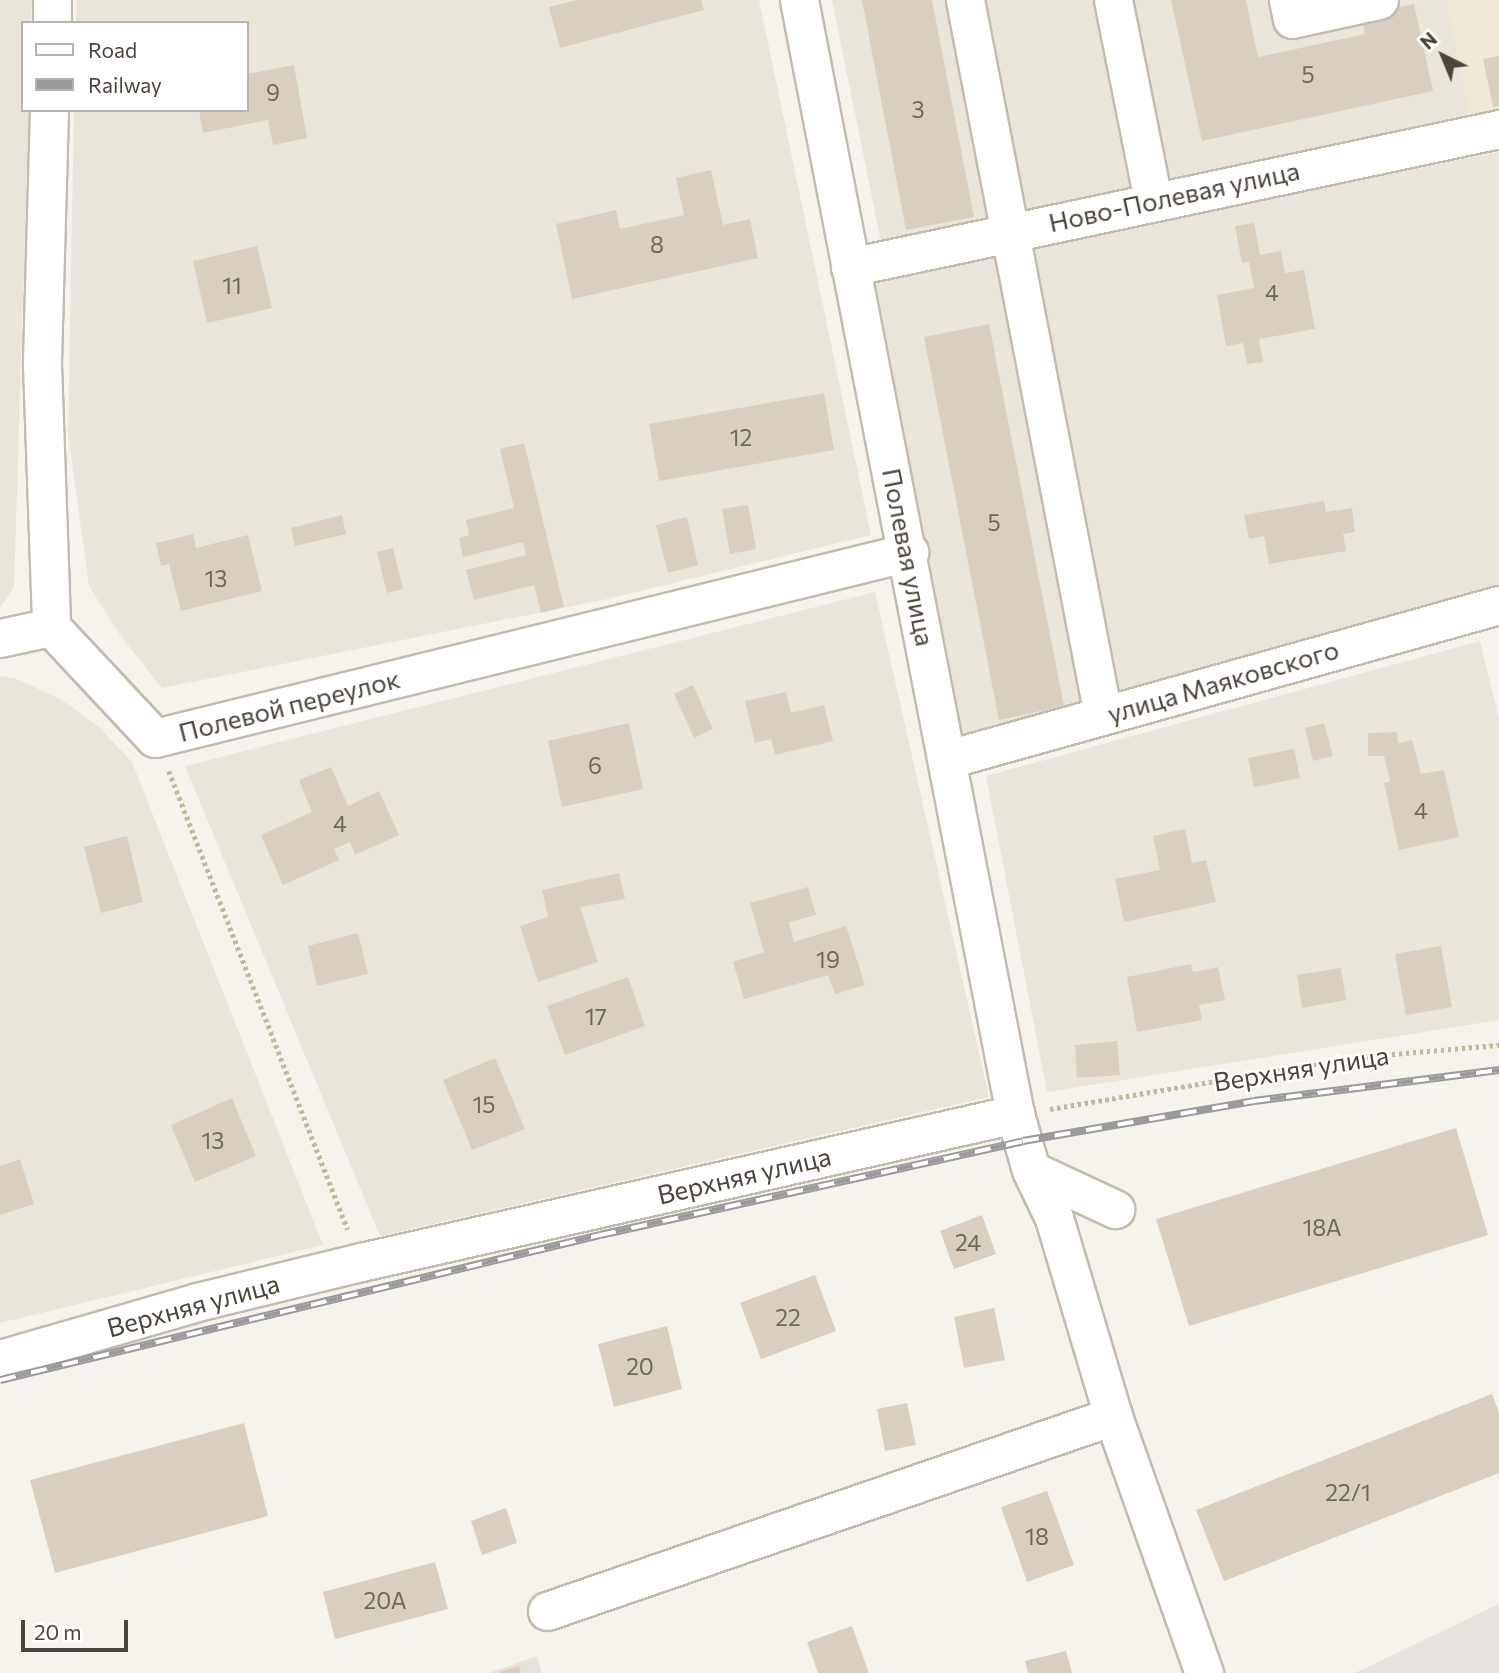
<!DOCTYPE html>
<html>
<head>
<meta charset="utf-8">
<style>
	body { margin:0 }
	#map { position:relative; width:1499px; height:1673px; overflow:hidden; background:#f6f3ec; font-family:Commissioner,sans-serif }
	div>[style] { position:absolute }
	.residential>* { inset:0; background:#eae5da }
	.industrial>* { inset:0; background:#e6e2dd }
	.education>* { inset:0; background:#efe8d6 }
	.building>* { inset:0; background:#d8cfc1 }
	.path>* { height:4.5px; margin-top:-2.25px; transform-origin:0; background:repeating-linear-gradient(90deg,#c4b79f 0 3.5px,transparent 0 7px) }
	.roads { filter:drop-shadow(2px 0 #c2bbae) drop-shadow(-2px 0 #c2bbae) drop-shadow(0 2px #c2bbae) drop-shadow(0 -2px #c2bbae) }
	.minor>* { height:37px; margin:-18.5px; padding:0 18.5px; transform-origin:18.5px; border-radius:18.5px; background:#fff }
	.rail>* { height:8px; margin-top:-4px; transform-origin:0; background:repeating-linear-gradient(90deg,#fff 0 16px,#9a9a9a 0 32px); box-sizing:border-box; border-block:2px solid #9a9a9a }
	span { translate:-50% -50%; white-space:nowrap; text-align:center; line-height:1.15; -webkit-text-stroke:5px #fff; paint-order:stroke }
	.number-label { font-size:23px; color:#6e675b }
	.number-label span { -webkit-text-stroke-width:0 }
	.street-label { font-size:26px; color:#4b4439 }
	.legend { position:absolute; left:21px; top:21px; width:228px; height:91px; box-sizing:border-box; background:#fff; border:2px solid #b7b4b0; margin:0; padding:9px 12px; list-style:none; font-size:21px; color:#4b4439 }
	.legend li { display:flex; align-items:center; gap:14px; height:35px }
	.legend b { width:35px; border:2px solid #b7b4b0 }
	.north { position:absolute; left:1408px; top:21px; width:70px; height:70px; -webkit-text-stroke:5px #fff; paint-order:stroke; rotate:317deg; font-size:19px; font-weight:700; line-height:28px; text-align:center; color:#4b4439 }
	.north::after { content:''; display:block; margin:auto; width:24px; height:32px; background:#4b4439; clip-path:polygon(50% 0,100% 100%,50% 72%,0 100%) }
	.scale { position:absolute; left:21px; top:1620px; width:107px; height:32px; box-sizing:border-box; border:4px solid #4b4439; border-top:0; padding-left:9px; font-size:21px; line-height:24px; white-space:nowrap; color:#4b4439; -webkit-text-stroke:5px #fff; paint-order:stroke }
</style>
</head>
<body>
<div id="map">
	<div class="residential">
		<i style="clip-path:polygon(0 0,32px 0,31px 23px,23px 23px,23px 110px,29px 110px,14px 587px,0 608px)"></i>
		<i style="clip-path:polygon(76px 0,759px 0,871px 535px,603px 600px,162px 688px,120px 635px,89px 586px,68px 433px,74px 110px,247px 110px,247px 23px,76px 23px)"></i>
		<i style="clip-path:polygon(832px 0,1499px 0,1499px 115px,881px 242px)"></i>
		<i style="clip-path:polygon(1499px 152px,1499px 587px,1214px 664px,960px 743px,874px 277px)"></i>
		<i style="clip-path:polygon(875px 592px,989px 1097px,380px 1236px,185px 766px)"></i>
		<i style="clip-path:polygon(1480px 641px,1499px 719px,1499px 1020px,1047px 1092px,986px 776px)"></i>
		<i style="clip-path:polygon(0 676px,17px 679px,60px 699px,98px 726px,132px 762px,323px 1245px,0 1323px)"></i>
	</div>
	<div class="industrial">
		<i style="clip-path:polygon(1499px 1604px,1499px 1673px,1355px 1673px)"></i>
		<i style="clip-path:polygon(537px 1656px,542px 1673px,489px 1673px)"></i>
	</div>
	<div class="education">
		<i style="clip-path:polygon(1446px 0,1499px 0,1499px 120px,1471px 122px)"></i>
	</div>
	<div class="building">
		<i style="clip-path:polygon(577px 0,701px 0,704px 10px,560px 48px,549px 7px)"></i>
		<i style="clip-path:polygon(862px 0,932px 0,974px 217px,906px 230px)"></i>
		<i style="clip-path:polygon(1171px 0,1246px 0,1258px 57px,1365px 34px,1361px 16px,1414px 4px,1433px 91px,1202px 141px)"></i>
		<i style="clip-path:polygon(1499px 56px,1499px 106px,1493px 107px,1483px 59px)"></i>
		<i style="clip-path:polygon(294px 65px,307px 138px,273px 145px,268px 120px,203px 133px,199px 110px,247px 110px,247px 74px)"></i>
		<i style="clip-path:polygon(711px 170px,723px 225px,750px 219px,758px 258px,572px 299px,556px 224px,616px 210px,620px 229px,684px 215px,676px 178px)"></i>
		<i style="clip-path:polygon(1254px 223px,1260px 255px,1281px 251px,1285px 273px,1304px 270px,1315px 329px,1259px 339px,1263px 362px,1247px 364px,1243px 343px,1226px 346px,1217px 295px,1254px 288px,1249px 262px,1242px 263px,1235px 226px)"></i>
		<i style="clip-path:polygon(257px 246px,272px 308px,207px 323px,193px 261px)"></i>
		<i style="clip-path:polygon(989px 324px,1064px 706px,999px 720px,924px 337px)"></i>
		<i style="clip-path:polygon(824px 393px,834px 450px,659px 481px,649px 424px)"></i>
		<i style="clip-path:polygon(524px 443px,564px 607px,541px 613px,534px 585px,474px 600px,466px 570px,526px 555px,523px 542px,463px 557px,459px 538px,469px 535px,466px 520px,514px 508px,500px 449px)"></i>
		<i style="clip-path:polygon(1324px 501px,1326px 512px,1352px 508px,1355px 532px,1343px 534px,1346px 551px,1269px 564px,1264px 536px,1249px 539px,1244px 515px)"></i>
		<i style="clip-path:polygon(748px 505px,756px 549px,730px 554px,722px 509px)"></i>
		<i style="clip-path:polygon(342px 515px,346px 534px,295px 546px,291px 528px)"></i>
		<i style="clip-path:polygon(687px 517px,698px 565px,668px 573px,656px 525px)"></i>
		<i style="clip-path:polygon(193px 534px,196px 548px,248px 535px,262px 591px,181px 611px,169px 564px,161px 566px,156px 543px)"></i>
		<i style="clip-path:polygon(393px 548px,403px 589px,387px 593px,377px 552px)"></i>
		<i style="clip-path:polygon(693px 685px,713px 729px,694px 738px,674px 694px)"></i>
		<i style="clip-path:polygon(786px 692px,791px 713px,824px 705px,833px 741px,775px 755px,771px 739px,755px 743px,745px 701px)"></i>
		<i style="clip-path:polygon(629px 723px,643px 789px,562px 807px,548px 741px)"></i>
		<i style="clip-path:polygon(1324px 723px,1333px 756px,1313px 761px,1305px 728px)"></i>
		<i style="clip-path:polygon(1397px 732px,1398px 743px,1412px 740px,1421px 774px,1444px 770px,1459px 837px,1399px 850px,1384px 783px,1390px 781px,1384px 756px,1368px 756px,1368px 733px)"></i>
		<i style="clip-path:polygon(1294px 749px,1300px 778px,1254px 787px,1248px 758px)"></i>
		<i style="clip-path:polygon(331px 767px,348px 806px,379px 791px,399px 835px,355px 855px,350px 842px,334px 849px,339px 860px,283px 885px,261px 835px,312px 812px,299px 780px)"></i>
		<i style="clip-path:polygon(1185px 829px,1192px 863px,1206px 860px,1216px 902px,1124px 922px,1115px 879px,1160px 870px,1153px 836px)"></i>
		<i style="clip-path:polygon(127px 836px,143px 902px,101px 913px,84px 847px)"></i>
		<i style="clip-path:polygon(619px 873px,625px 899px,580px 907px,598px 962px,538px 982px,520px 926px,548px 917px,542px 890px)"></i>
		<i style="clip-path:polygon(808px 887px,816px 915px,789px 922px,794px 942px,846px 926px,865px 985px,835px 994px,828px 975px,744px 999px,733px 962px,764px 952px,750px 903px)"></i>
		<i style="clip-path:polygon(358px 933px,368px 974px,317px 986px,308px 946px)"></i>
		<i style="clip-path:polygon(1441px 946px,1452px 1007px,1406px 1015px,1395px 954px)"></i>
		<i style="clip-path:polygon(1191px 964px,1193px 972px,1218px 967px,1225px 1000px,1199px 1005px,1202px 1020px,1137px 1032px,1127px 977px)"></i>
		<i style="clip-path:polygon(1341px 968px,1346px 1000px,1302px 1008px,1297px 975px)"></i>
		<i style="clip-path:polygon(628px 977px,645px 1026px,565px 1055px,547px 1006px)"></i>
		<i style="clip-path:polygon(1117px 1041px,1120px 1075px,1077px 1078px,1075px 1045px)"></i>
		<i style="clip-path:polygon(495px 1058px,525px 1129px,472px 1150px,443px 1080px)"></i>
		<i style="clip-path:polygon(232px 1098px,256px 1156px,195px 1182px,171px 1125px)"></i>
		<i style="clip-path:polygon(1456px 1128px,1488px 1235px,1189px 1326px,1156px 1219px)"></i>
		<i style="clip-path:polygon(20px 1159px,34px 1204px,0 1215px,0 1166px)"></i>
		<i style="clip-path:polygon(982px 1215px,996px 1254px,954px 1269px,940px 1231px)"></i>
		<i style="clip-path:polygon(815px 1275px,836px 1331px,761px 1359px,740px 1303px)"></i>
		<i style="clip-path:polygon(994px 1308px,1005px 1360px,964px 1368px,954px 1317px)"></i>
		<i style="clip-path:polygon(667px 1326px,682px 1389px,614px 1407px,598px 1344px)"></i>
		<i style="clip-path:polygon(1492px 1394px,1499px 1412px,1499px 1473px,1224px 1581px,1196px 1510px)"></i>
		<i style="clip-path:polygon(907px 1403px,916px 1445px,885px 1451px,877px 1409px)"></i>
		<i style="clip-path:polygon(244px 1423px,268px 1516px,55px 1573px,30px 1480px)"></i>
		<i style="clip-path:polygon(1047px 1491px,1074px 1565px,1027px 1582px,1001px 1507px)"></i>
		<i style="clip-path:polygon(506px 1508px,517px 1543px,482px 1555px,471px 1521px)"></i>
		<i style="clip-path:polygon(435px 1562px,448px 1609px,335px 1639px,323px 1592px)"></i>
		<i style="clip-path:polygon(852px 1626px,869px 1673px,818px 1673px,807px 1642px)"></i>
		<i style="clip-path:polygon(1066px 1651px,1072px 1673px,1028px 1673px,1025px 1661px)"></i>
		<i style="clip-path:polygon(519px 1666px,521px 1673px,500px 1673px,499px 1672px)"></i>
	</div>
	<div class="path">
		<i style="left:169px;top:771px;width:492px;rotate:68.7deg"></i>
		<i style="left:1050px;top:1109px;width:311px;rotate:-9.6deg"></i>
		<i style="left:1357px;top:1057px;width:143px;rotate:-4.8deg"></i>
	</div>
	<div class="roads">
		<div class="minor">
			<i style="left:799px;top:0;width:1135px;rotate:79.03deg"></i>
			<i style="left:1015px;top:1114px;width:58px;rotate:74.1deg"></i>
			<i style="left:1031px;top:1170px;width:53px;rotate:64.4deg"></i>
			<i style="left:1054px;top:1218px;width:207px;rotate:73.4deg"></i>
			<i style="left:1113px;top:1416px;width:273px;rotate:70.5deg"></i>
			<i style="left:965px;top:0;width:728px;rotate:79.08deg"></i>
			<i style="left:1113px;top:0;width:205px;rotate:78.7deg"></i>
			<i style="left:1288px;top:0;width:19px;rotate:78deg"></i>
			<i style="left:1292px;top:19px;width:89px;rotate:-12.3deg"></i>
			<i style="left:52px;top:23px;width:23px;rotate:-90deg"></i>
			<i style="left:49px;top:110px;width:254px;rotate:91.6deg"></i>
			<i style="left:42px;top:364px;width:263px;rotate:88deg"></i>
			<i style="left:51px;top:627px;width:152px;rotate:46.9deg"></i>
			<i style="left:155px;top:738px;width:777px;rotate:-13.86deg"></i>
			<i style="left:850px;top:267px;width:664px;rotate:-12deg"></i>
			<i style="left:0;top:638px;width:52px;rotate:-12.2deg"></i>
			<i style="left:948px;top:759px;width:572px;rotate:-15.62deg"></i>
			<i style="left:1031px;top:1170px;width:93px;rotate:24.9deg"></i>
			<i style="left:0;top:1359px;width:205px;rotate:-16.1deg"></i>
			<i style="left:197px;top:1302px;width:169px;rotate:-13.7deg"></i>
			<i style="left:361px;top:1262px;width:671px;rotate:-12.75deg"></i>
			<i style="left:547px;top:1611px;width:599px;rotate:-19.01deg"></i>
		</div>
	</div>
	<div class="rail">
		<i style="left:0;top:1380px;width:617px;rotate:-13.59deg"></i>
		<i style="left:600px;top:1235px;width:433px;rotate:-12.5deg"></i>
		<i style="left:1023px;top:1141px;width:234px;rotate:-9.8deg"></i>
		<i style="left:1254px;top:1101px;width:247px;rotate:-7.2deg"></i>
	</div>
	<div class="number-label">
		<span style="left:1308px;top:74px">5</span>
		<span style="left:273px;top:92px">9</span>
		<span style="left:918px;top:109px">3</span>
		<span style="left:657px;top:244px">8</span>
		<span style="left:232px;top:285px">11</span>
		<span style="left:1272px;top:292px">4</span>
		<span style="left:741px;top:437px">12</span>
		<span style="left:994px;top:522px">5</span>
		<span style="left:216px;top:578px">13</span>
		<span style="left:595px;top:765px">6</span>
		<span style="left:1421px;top:810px">4</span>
		<span style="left:340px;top:823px">4</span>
		<span style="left:828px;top:959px">19</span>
		<span style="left:596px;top:1016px">17</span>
		<span style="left:484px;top:1104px">15</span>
		<span style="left:213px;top:1140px">13</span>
		<span style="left:1322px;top:1227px">18А</span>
		<span style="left:968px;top:1242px">24</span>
		<span style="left:788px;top:1317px">22</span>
		<span style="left:640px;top:1366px">20</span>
		<span style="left:1348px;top:1492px">22/1</span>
		<span style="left:1037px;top:1536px">18</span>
		<span style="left:385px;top:1600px">20А</span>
	</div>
	<div class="street-label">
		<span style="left:1174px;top:196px;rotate:-12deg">Ново-Полевая улица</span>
		<span style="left:909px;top:557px;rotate:79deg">Полевая улица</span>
		<span style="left:1223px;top:681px;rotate:-16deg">улица Маяковского</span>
		<span style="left:289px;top:705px;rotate:-14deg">Полевой переулок</span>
		<span style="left:1301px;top:1068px;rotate:-9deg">Верхняя улица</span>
		<span style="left:744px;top:1175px;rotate:-13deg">Верхняя улица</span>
		<span style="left:193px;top:1305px;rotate:-15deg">Верхняя улица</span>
	</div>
	<ul class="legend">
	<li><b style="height:9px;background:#fff"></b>Road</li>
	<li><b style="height:9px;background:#9a9a9a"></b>Railway</li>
	</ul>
	<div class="north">N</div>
	<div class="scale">20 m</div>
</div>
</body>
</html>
